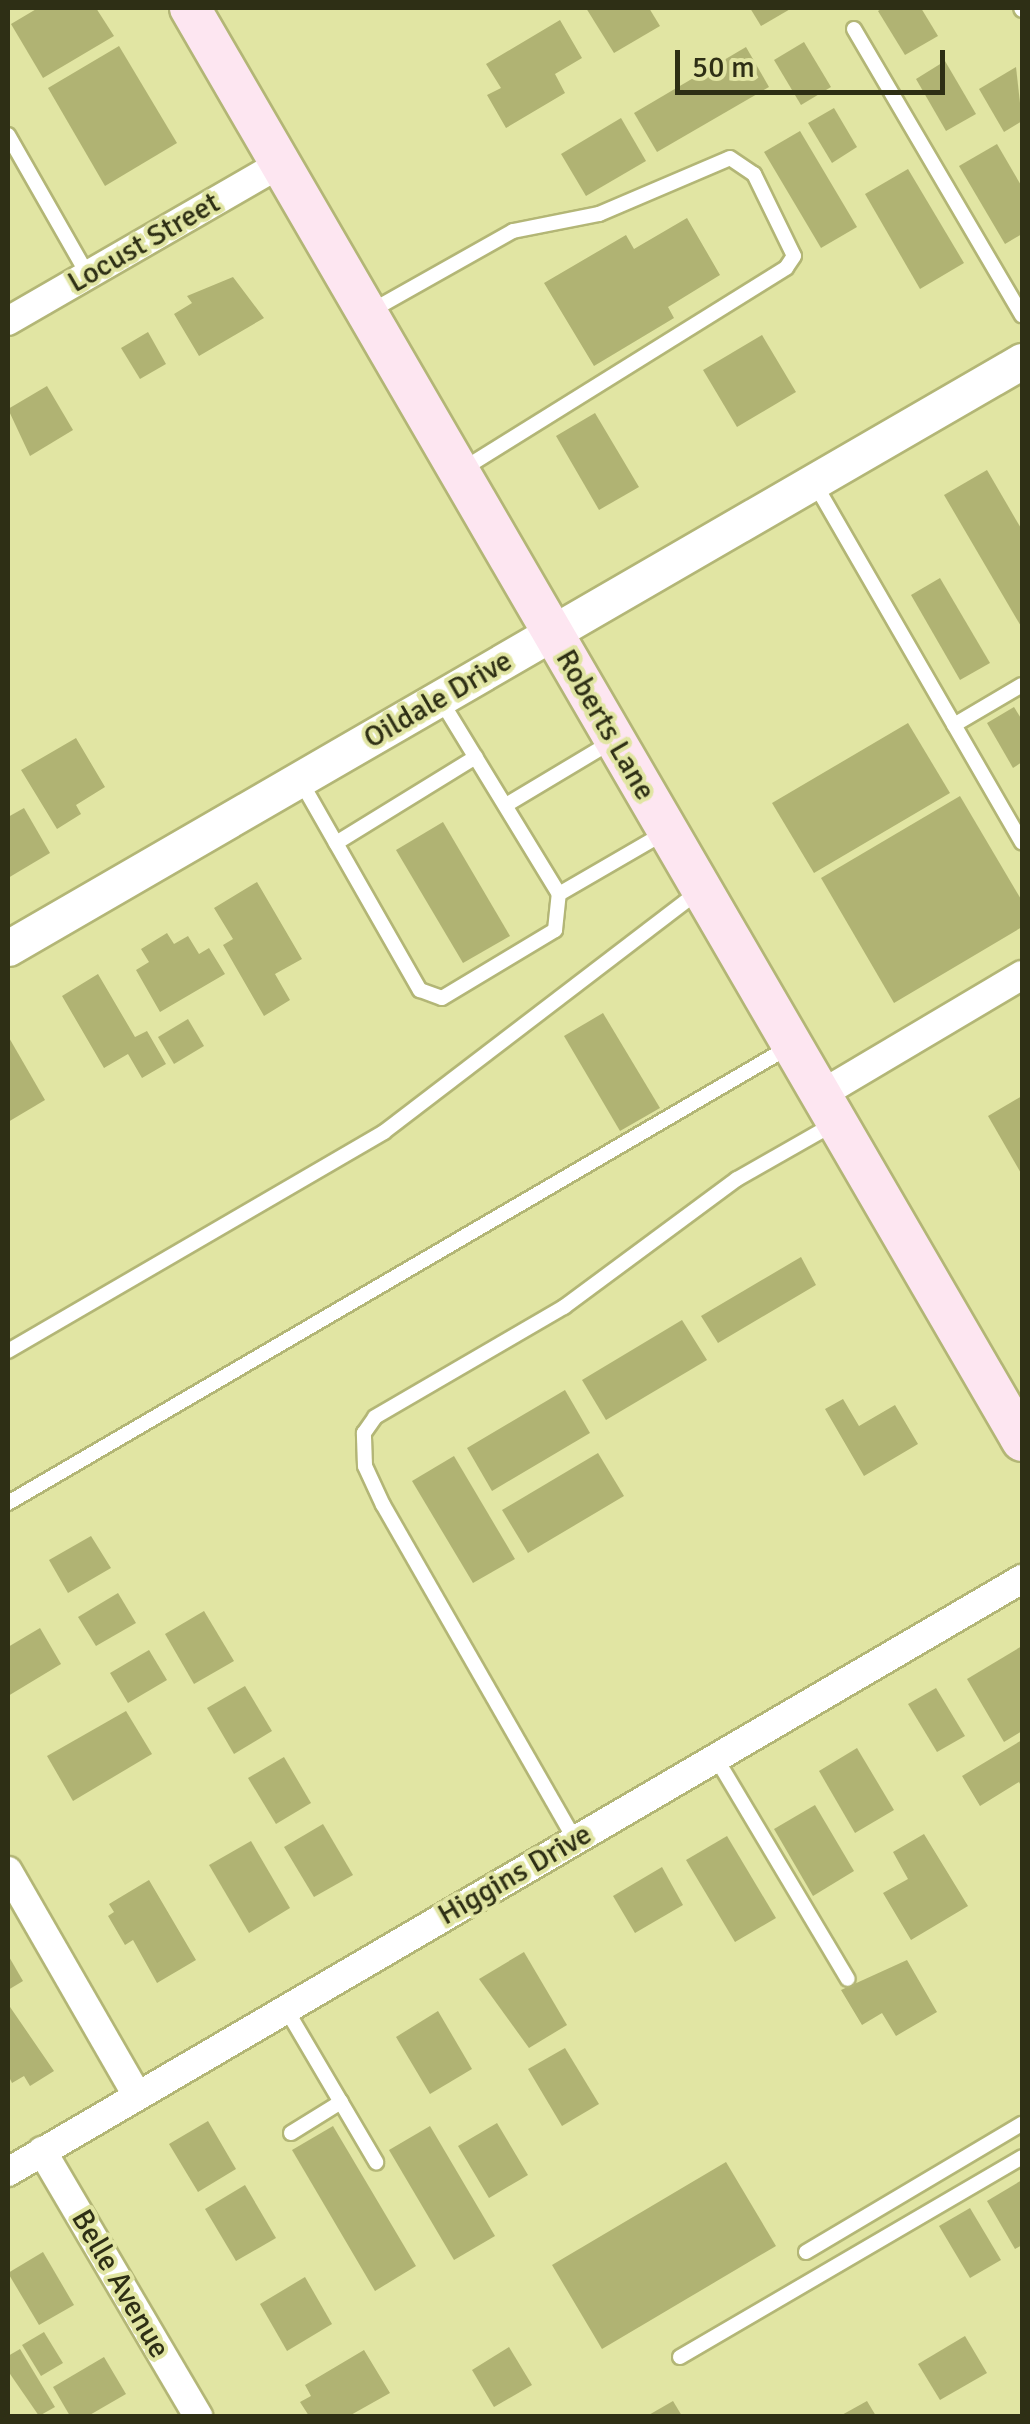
<!DOCTYPE html>
<html>
<head>
<meta charset="utf-8">
<style>
	body { margin:0 }
	#map { position:relative; width:1030px; height:2424px; overflow:hidden; background:#e1e5a3; font-family:Signika,sans-serif }
	div>[style] { position:absolute }
	.building>* { inset:0; background:#b0b373 }
	.roads { filter:drop-shadow(2px 0 #b3b676) drop-shadow(-2px 0 #b3b676) drop-shadow(0 2px #b3b676) drop-shadow(0 -2px #b3b676) }
	.service>* { height:14px; margin:-7px; padding:0 7px; transform-origin:7px; border-radius:7px; background:#fff }
	.minor>* { height:28px; margin:-14px; padding:0 14px; transform-origin:14px; border-radius:14px; background:#fff }
	.tertiary>* { height:35px; margin:-17.5px; padding:0 17.5px; transform-origin:17.5px; border-radius:17.5px; background:#fff }
	.secondary>* { height:40px; margin:-20px; padding:0 20px; transform-origin:20px; border-radius:20px; background:#fde6f1 }
	span { translate:-50% -50%; white-space:nowrap; text-align:center; line-height:1.15; -webkit-text-stroke:8px #e1e5a3; paint-order:stroke }
	.street-label { font-size:30px; color:#2e2f15 }
	.frame { position:absolute; inset:0; border:10px solid #2e2f15; pointer-events:none }
	.scale { position:absolute; left:675px; top:50px; width:270px; height:45px; box-sizing:border-box; border:5px solid #2e2f15; border-top:0; padding-left:12px; font-size:30px; line-height:35px; white-space:nowrap; color:#2e2f15; -webkit-text-stroke:8px #e1e5a3; paint-order:stroke }
</style>
</head>
<body>
<div id="map">
	<div class="building">
		<i style="clip-path:polygon(38px 8px,96px 8px,114px 36px,43px 78px,11px 24px)"></i>
		<i style="clip-path:polygon(586px 8px,649px 8px,660px 26px,614px 53px)"></i>
		<i style="clip-path:polygon(750px 8px,792px 8px,761px 26px)"></i>
		<i style="clip-path:polygon(883px 8px,921px 8px,938px 36px,905px 55px,878px 11px)"></i>
		<i style="clip-path:polygon(560px 20px,582px 58px,555px 74px,565px 93px,506px 128px,487px 95px,501px 88px,486px 64px)"></i>
		<i style="clip-path:polygon(804px 42px,831px 87px,801px 105px,774px 60px)"></i>
		<i style="clip-path:polygon(119px 46px,177px 143px,105px 186px,48px 88px)"></i>
		<i style="clip-path:polygon(746px 47px,769px 87px,657px 152px,634px 113px)"></i>
		<i style="clip-path:polygon(945px 61px,976px 114px,946px 131px,916px 79px)"></i>
		<i style="clip-path:polygon(1016px 67px,1022px 121px,1004px 132px,979px 89px)"></i>
		<i style="clip-path:polygon(834px 108px,857px 147px,832px 163px,808px 123px)"></i>
		<i style="clip-path:polygon(621px 118px,646px 161px,586px 196px,561px 154px)"></i>
		<i style="clip-path:polygon(800px 131px,857px 227px,821px 248px,764px 152px)"></i>
		<i style="clip-path:polygon(997px 144px,1022px 187px,1022px 234px,1005px 244px,959px 166px)"></i>
		<i style="clip-path:polygon(908px 169px,964px 263px,920px 289px,865px 194px)"></i>
		<i style="clip-path:polygon(687px 218px,720px 275px,668px 307px,674px 318px,594px 366px,544px 283px,626px 235px,634px 249px)"></i>
		<i style="clip-path:polygon(233px 277px,264px 318px,199px 356px,174px 314px,192px 303px,187px 296px)"></i>
		<i style="clip-path:polygon(148px 332px,166px 364px,140px 379px,121px 348px)"></i>
		<i style="clip-path:polygon(762px 335px,796px 392px,737px 427px,703px 370px)"></i>
		<i style="clip-path:polygon(47px 386px,73px 430px,30px 456px,8px 409px)"></i>
		<i style="clip-path:polygon(595px 413px,639px 487px,599px 510px,556px 436px)"></i>
		<i style="clip-path:polygon(987px 470px,1022px 530px,1022px 628px,944px 495px)"></i>
		<i style="clip-path:polygon(940px 578px,990px 663px,960px 680px,911px 595px)"></i>
		<i style="clip-path:polygon(1014px 707px,1022px 720px,1022px 762px,1013px 768px,987px 723px)"></i>
		<i style="clip-path:polygon(908px 723px,950px 793px,814px 873px,772px 803px)"></i>
		<i style="clip-path:polygon(76px 738px,105px 787px,76px 805px,81px 814px,57px 829px,21px 770px)"></i>
		<i style="clip-path:polygon(960px 796px,1022px 901px,1022px 927px,894px 1003px,821px 878px)"></i>
		<i style="clip-path:polygon(24px 808px,50px 853px,8px 878px,8px 817px)"></i>
		<i style="clip-path:polygon(443px 822px,510px 936px,463px 963px,396px 850px)"></i>
		<i style="clip-path:polygon(257px 882px,302px 959px,275px 974px,290px 1000px,264px 1016px,223px 945px,233px 939px,214px 908px)"></i>
		<i style="clip-path:polygon(167px 933px,174px 944px,188px 936px,199px 954px,209px 948px,225px 974px,160px 1012px,136px 970px,149px 962px,141px 949px)"></i>
		<i style="clip-path:polygon(98px 974px,135px 1037px,147px 1031px,166px 1064px,142px 1078px,128px 1054px,104px 1068px,62px 996px)"></i>
		<i style="clip-path:polygon(603px 1013px,660px 1108px,620px 1131px,564px 1036px)"></i>
		<i style="clip-path:polygon(188px 1019px,204px 1046px,174px 1064px,158px 1037px)"></i>
		<i style="clip-path:polygon(8px 1036px,45px 1100px,8px 1122px)"></i>
		<i style="clip-path:polygon(1022px 1096px,1022px 1175px,988px 1116px)"></i>
		<i style="clip-path:polygon(801px 1257px,816px 1285px,718px 1343px,701px 1316px)"></i>
		<i style="clip-path:polygon(682px 1320px,707px 1360px,606px 1420px,582px 1380px)"></i>
		<i style="clip-path:polygon(565px 1390px,590px 1433px,492px 1491px,467px 1448px)"></i>
		<i style="clip-path:polygon(843px 1399px,859px 1426px,895px 1405px,918px 1444px,864px 1476px,825px 1409px)"></i>
		<i style="clip-path:polygon(598px 1453px,624px 1496px,528px 1553px,502px 1510px)"></i>
		<i style="clip-path:polygon(454px 1456px,515px 1559px,473px 1583px,412px 1481px)"></i>
		<i style="clip-path:polygon(91px 1536px,111px 1568px,68px 1593px,49px 1560px)"></i>
		<i style="clip-path:polygon(118px 1593px,136px 1623px,96px 1646px,78px 1617px)"></i>
		<i style="clip-path:polygon(204px 1611px,234px 1661px,194px 1684px,165px 1634px)"></i>
		<i style="clip-path:polygon(40px 1628px,61px 1664px,8px 1696px,8px 1647px)"></i>
		<i style="clip-path:polygon(1022px 1646px,1022px 1731px,1004px 1742px,967px 1679px)"></i>
		<i style="clip-path:polygon(149px 1650px,167px 1680px,128px 1703px,110px 1673px)"></i>
		<i style="clip-path:polygon(245px 1686px,272px 1731px,234px 1754px,207px 1708px)"></i>
		<i style="clip-path:polygon(936px 1688px,965px 1736px,937px 1752px,908px 1704px)"></i>
		<i style="clip-path:polygon(126px 1711px,152px 1754px,73px 1801px,47px 1756px)"></i>
		<i style="clip-path:polygon(1022px 1740px,1022px 1788px,1019px 1782px,980px 1806px,962px 1776px)"></i>
		<i style="clip-path:polygon(857px 1748px,894px 1810px,855px 1833px,819px 1771px)"></i>
		<i style="clip-path:polygon(284px 1757px,311px 1803px,276px 1824px,248px 1778px)"></i>
		<i style="clip-path:polygon(815px 1805px,854px 1871px,813px 1896px,774px 1829px)"></i>
		<i style="clip-path:polygon(323px 1824px,353px 1875px,314px 1897px,284px 1847px)"></i>
		<i style="clip-path:polygon(924px 1834px,968px 1906px,911px 1940px,883px 1893px,908px 1879px,893px 1852px)"></i>
		<i style="clip-path:polygon(727px 1836px,776px 1918px,735px 1942px,686px 1860px)"></i>
		<i style="clip-path:polygon(251px 1841px,290px 1908px,249px 1933px,209px 1865px)"></i>
		<i style="clip-path:polygon(662px 1867px,683px 1905px,635px 1933px,613px 1896px)"></i>
		<i style="clip-path:polygon(149px 1880px,196px 1960px,157px 1983px,133px 1940px,125px 1945px,108px 1916px,114px 1912px,109px 1904px)"></i>
		<i style="clip-path:polygon(524px 1952px,567px 2025px,529px 2048px,479px 1979px)"></i>
		<i style="clip-path:polygon(8px 1955px,23px 1981px,8px 1990px)"></i>
		<i style="clip-path:polygon(907px 1960px,937px 2012px,896px 2036px,882px 2013px,862px 2025px,841px 1990px)"></i>
		<i style="clip-path:polygon(8px 2004px,54px 2071px,30px 2086px,24px 2076px,12px 2083px,8px 2075px)"></i>
		<i style="clip-path:polygon(438px 2011px,472px 2069px,430px 2094px,396px 2037px)"></i>
		<i style="clip-path:polygon(565px 2048px,599px 2104px,562px 2126px,528px 2069px)"></i>
		<i style="clip-path:polygon(208px 2121px,236px 2169px,198px 2192px,169px 2144px)"></i>
		<i style="clip-path:polygon(497px 2123px,528px 2175px,489px 2198px,458px 2146px)"></i>
		<i style="clip-path:polygon(333px 2126px,416px 2266px,375px 2291px,292px 2150px)"></i>
		<i style="clip-path:polygon(430px 2126px,495px 2236px,454px 2260px,389px 2150px)"></i>
		<i style="clip-path:polygon(726px 2162px,776px 2246px,602px 2349px,552px 2265px)"></i>
		<i style="clip-path:polygon(1022px 2180px,1022px 2245px,1015px 2249px,987px 2201px)"></i>
		<i style="clip-path:polygon(245px 2185px,276px 2238px,236px 2261px,205px 2209px)"></i>
		<i style="clip-path:polygon(970px 2208px,1001px 2260px,970px 2278px,939px 2226px)"></i>
		<i style="clip-path:polygon(43px 2252px,74px 2305px,39px 2325px,8px 2273px)"></i>
		<i style="clip-path:polygon(305px 2277px,332px 2324px,287px 2351px,260px 2304px)"></i>
		<i style="clip-path:polygon(44px 2332px,63px 2363px,41px 2376px,22px 2345px)"></i>
		<i style="clip-path:polygon(965px 2336px,987px 2373px,940px 2400px,918px 2364px)"></i>
		<i style="clip-path:polygon(509px 2347px,532px 2385px,494px 2407px,472px 2370px)"></i>
		<i style="clip-path:polygon(20px 2349px,55px 2407px,39px 2416px,8px 2371px,8px 2356px)"></i>
		<i style="clip-path:polygon(364px 2350px,390px 2393px,349px 2416px,309px 2416px,300px 2402px,311px 2396px,305px 2385px)"></i>
		<i style="clip-path:polygon(104px 2357px,126px 2394px,88px 2416px,70px 2416px,53px 2387px)"></i>
		<i style="clip-path:polygon(673px 2401px,682px 2416px,647px 2416px)"></i>
		<i style="clip-path:polygon(867px 2401px,876px 2416px,840px 2416px)"></i>
	</div>
	<div class="roads">
		<div class="service">
			<i style="left:1021px;top:8px;width:2px;rotate:63deg"></i>
			<i style="left:854px;top:29px;width:332px;rotate:59.6deg"></i>
			<i style="left:8px;top:135px;width:161px;rotate:60.3deg"></i>
			<i style="left:371px;top:311px;width:163px;rotate:-29.4deg"></i>
			<i style="left:513px;top:231px;width:88px;rotate:-11.2deg"></i>
			<i style="left:599px;top:214px;width:142px;rotate:-23.1deg"></i>
			<i style="left:730px;top:158px;width:29px;rotate:34deg"></i>
			<i style="left:754px;top:174px;width:91px;rotate:64deg"></i>
			<i style="left:794px;top:256px;width:14px;rotate:124deg"></i>
			<i style="left:786px;top:268px;width:380px;rotate:148.1deg"></i>
			<i style="left:815px;top:484px;width:414px;rotate:60deg"></i>
			<i style="left:954px;top:725px;width:79px;rotate:-30.5deg"></i>
			<i style="left:300px;top:780px;width:242px;rotate:60.3deg"></i>
			<i style="left:420px;top:990px;width:23px;rotate:20deg"></i>
			<i style="left:442px;top:998px;width:132px;rotate:-31deg"></i>
			<i style="left:555px;top:930px;width:36px;rotate:-84deg"></i>
			<i style="left:559px;top:894px;width:228px;rotate:-121.4deg"></i>
			<i style="left:506px;top:805px;width:125px;rotate:-30.9deg"></i>
			<i style="left:336px;top:843px;width:164px;rotate:-31.6deg"></i>
			<i style="left:559px;top:894px;width:124px;rotate:-30.1deg"></i>
			<i style="left:8px;top:1351px;width:435px;rotate:-30.2deg"></i>
			<i style="left:384px;top:1132px;width:398px;rotate:-37.4deg"></i>
			<i style="left:8px;top:1503px;width:904px;rotate:-30.28deg"></i>
			<i style="left:716px;top:1758px;width:257px;rotate:59.2deg"></i>
			<i style="left:575px;top:1840px;width:386px;rotate:-119.8deg"></i>
			<i style="left:383px;top:1505px;width:43px;rotate:-114.8deg"></i>
			<i style="left:365px;top:1466px;width:33px;rotate:-92deg"></i>
			<i style="left:364px;top:1433px;width:19px;rotate:-55deg"></i>
			<i style="left:375px;top:1417px;width:219px;rotate:-30.2deg"></i>
			<i style="left:564px;top:1307px;width:215px;rotate:-36.5deg"></i>
			<i style="left:737px;top:1179px;width:113px;rotate:-29.7deg"></i>
			<i style="left:286px;top:2009px;width:178px;rotate:59.5deg"></i>
			<i style="left:291px;top:2133px;width:59px;rotate:-31.8deg"></i>
			<i style="left:806px;top:2252px;width:251px;rotate:-30.7deg"></i>
			<i style="left:680px;top:2357px;width:396px;rotate:-30.3deg"></i>
		</div>
		<div class="minor">
			<i style="left:8px;top:321px;width:314px;rotate:-30deg"></i>
			<i style="left:820px;top:1095px;width:235px;rotate:-30.7deg"></i>
			<i style="left:8px;top:1871px;width:258px;rotate:60.1deg"></i>
			<i style="left:42px;top:2151px;width:308px;rotate:59.5deg"></i>
			<i style="left:8px;top:2172px;width:1175px;rotate:-30.32deg"></i>
		</div>
		<div class="tertiary">
			<i style="left:8px;top:948px;width:1172px;rotate:-30.07deg"></i>
		</div>
		<div class="secondary">
			<i style="left:190px;top:8px;width:1657px;rotate:59.86deg"></i>
		</div>
	</div>
	<div class="street-label">
		<span style="left:144px;top:243px;rotate:-30deg">Locust Street</span>
		<span style="left:438px;top:700px;rotate:-30deg">Oildale Drive</span>
		<span style="left:605px;top:725px;rotate:60deg">Roberts Lane</span>
		<span style="left:515px;top:1875px;rotate:-30deg">Higgins Drive</span>
		<span style="left:120px;top:2284px;rotate:60deg">Belle Avenue</span>
	</div>
	<div class="frame"></div>
	<div class="scale">50 m</div>
</div>
</body>
</html>
